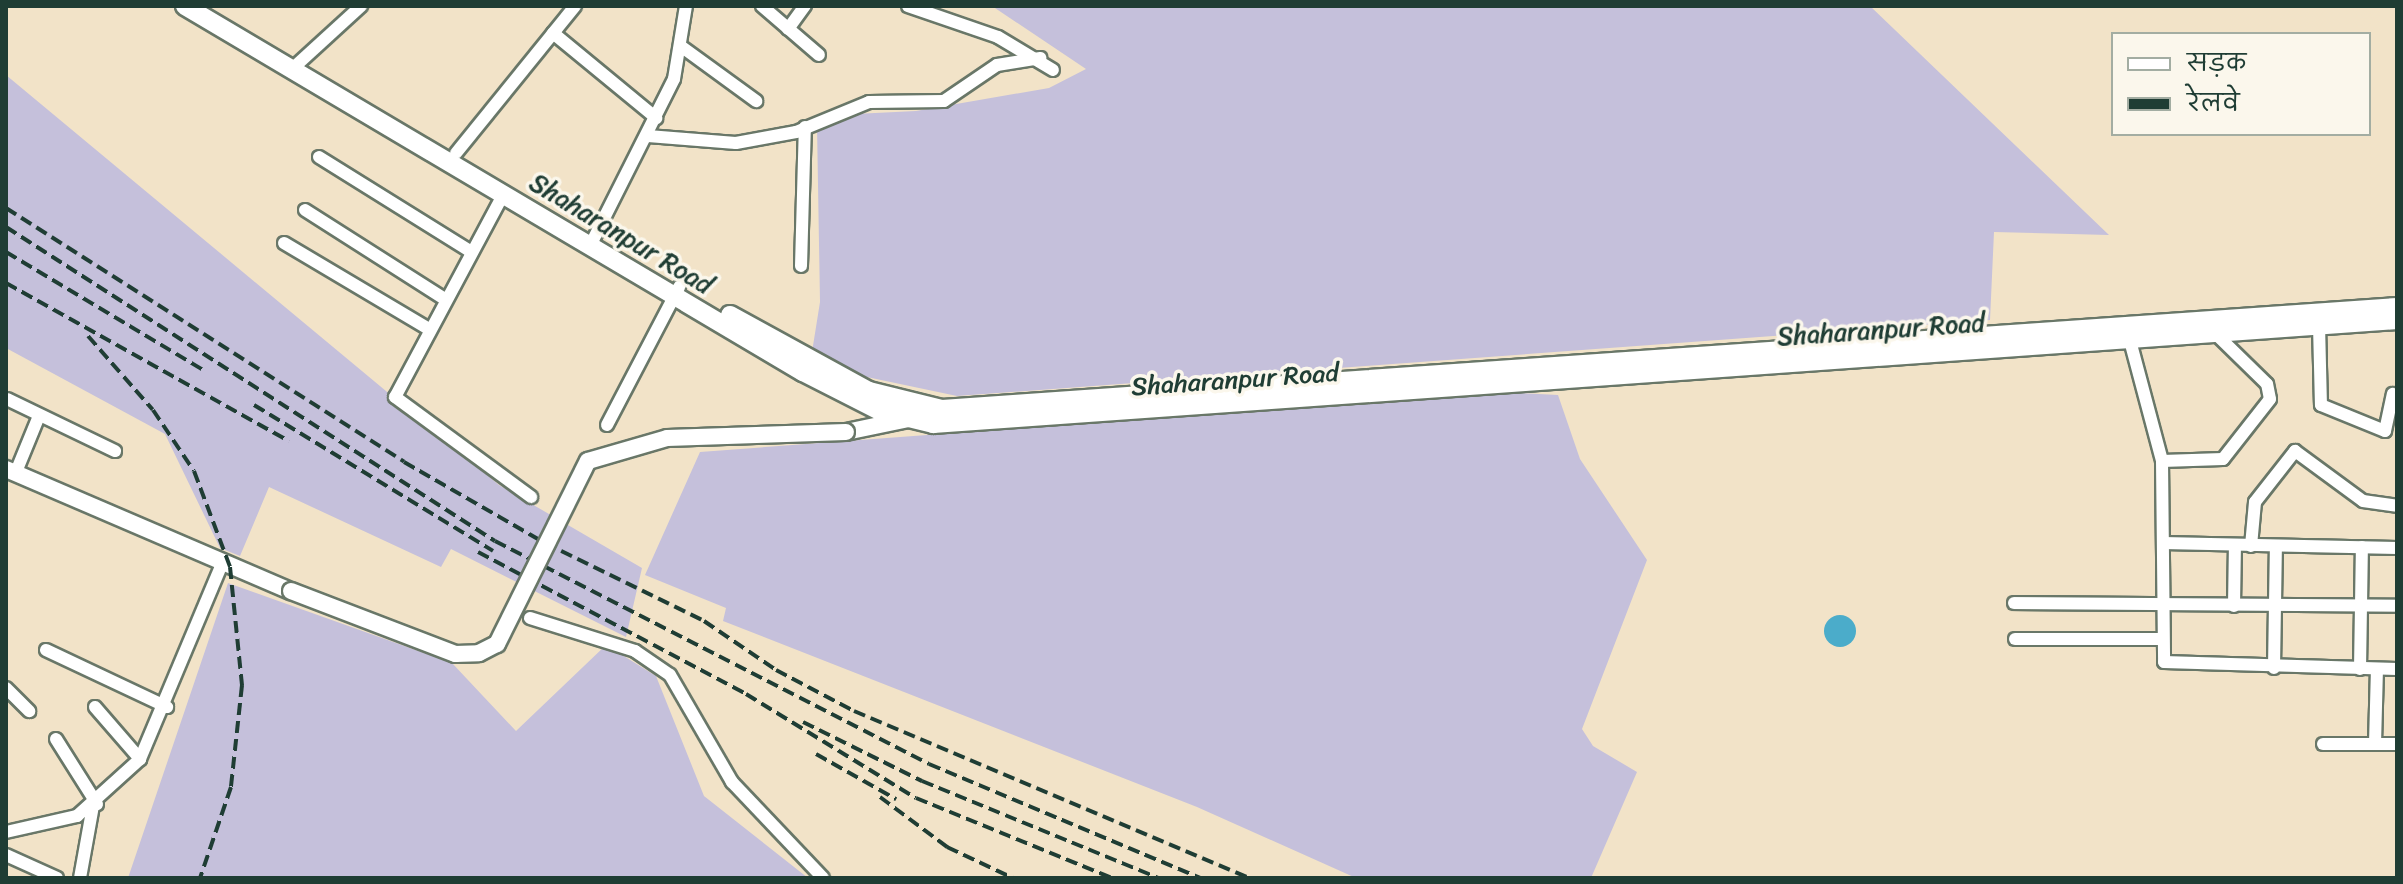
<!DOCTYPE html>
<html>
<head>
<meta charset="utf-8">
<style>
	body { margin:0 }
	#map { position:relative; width:2403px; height:884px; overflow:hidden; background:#f2e3c8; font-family:Sriracha,"Playpen Sans Deva",sans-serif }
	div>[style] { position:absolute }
	.industrial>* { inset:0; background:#c5c0db }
	.water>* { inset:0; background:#4bacca }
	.round { border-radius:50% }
	.roads { filter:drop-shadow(2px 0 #697768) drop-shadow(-2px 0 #697768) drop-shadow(0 2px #697768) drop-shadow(0 -2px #697768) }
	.street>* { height:12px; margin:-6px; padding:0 6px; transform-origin:6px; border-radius:6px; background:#fff }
	.secondary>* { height:16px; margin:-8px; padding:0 8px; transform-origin:8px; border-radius:8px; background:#fff }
	.primary>* { height:18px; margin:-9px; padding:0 9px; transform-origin:9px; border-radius:9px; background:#fff }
	.rail>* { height:4px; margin-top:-2px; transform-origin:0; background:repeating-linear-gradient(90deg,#1f3d34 0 12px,transparent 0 18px) }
	.bridges { filter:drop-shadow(2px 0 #697768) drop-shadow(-2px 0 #697768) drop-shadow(0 2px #697768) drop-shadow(0 -2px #697768) }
	.secondary-bridge>* { height:16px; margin:-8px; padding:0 8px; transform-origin:8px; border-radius:8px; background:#fff }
	span { translate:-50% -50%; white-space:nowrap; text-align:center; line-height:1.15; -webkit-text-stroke:7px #fbf7ec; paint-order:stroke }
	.street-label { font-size:26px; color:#1f3d34 }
	.frame { position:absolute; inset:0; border:8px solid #1f3d34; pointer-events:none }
	.legend { position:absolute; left:2111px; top:32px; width:260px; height:104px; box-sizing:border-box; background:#fbf7ec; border:2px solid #a3ada2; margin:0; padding:10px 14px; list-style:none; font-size:24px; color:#1f3d34 }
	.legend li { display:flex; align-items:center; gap:16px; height:40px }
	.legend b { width:40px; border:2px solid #a3ada2 }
</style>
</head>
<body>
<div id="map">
	<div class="industrial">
		<i style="clip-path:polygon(992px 6px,1870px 6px,2109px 235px,1994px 232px,1990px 320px,957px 396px,862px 376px,812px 352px,820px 302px,817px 126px,834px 115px,916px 111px,1049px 88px,1086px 69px)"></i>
		<i style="clip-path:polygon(6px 75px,499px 485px,642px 568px,626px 637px,451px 549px,441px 567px,269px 487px,240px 556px,220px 548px,165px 434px,6px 348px)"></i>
		<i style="clip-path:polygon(1502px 392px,1558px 395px,1580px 459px,1647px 560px,1582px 729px,1593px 746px,1637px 772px,1591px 878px,1356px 878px,1197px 807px,723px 621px,726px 608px,645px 575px,700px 452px)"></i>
		<i style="clip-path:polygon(228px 583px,452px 663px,516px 731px,606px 645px,656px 676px,704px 796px,808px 878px,128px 878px)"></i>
	</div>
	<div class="water">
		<i class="round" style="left:1824px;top:615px;width:32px;height:32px"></i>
	</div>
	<div class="roads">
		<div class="street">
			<i style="left:762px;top:6px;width:75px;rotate:40.7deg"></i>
			<i style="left:908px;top:6px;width:95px;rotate:19deg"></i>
			<i style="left:998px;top:37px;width:64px;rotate:31deg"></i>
			<i style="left:788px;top:29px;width:29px;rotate:-54deg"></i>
			<i style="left:553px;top:33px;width:134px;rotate:39.5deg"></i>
			<i style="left:682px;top:47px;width:92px;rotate:36.1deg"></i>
			<i style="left:291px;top:70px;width:95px;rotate:-42.4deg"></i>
			<i style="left:648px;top:136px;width:88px;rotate:4.5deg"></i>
			<i style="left:736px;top:143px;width:61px;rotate:-10.4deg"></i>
			<i style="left:796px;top:132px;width:79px;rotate:-22.3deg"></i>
			<i style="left:869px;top:102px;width:75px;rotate:-0.8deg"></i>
			<i style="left:944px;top:101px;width:64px;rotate:-34.2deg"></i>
			<i style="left:997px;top:65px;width:44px;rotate:-9.2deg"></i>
			<i style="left:456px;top:153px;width:189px;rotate:-51deg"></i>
			<i style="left:319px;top:157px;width:178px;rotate:31.9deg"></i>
			<i style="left:503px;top:195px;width:229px;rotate:118.1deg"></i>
			<i style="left:395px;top:397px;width:169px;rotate:36.3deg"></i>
			<i style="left:305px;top:210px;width:164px;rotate:32.5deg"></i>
			<i style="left:284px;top:243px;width:166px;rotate:30.7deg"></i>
			<i style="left:590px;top:246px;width:187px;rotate:-63.3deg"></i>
			<i style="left:674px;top:79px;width:74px;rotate:-80.7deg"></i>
			<i style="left:801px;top:266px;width:139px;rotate:-88.4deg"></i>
			<i style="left:2319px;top:325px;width:80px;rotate:88.6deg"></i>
			<i style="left:2321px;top:405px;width:69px;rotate:22.1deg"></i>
			<i style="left:2385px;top:431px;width:38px;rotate:-78deg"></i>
			<i style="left:2128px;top:333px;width:132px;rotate:75.1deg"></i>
			<i style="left:2162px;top:461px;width:201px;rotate:89.4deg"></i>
			<i style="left:2164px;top:662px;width:233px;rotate:1.7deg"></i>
			<i style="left:7px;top:399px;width:120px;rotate:25.7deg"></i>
			<i style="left:607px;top:425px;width:156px;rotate:-62.4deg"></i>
			<i style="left:2162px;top:461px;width:61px;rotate:-1.9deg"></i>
			<i style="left:2223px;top:459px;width:76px;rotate:-51.9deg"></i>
			<i style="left:2270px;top:399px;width:15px;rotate:-101deg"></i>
			<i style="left:2267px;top:384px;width:73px;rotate:-135.6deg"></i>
			<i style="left:16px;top:472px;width:61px;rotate:-67.7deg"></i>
			<i style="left:2163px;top:543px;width:234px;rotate:1.2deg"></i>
			<i style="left:2251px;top:546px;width:44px;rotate:-84.8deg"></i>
			<i style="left:2255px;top:502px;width:65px;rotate:-51.9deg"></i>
			<i style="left:2295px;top:451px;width:84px;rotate:36.3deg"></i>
			<i style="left:2363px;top:501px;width:34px;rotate:8deg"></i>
			<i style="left:2014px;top:603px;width:383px;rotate:0.4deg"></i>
			<i style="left:2234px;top:606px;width:61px;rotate:-89.1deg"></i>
			<i style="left:530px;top:618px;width:110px;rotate:17.4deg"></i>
			<i style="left:635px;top:651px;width:42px;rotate:34.4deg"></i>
			<i style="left:670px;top:675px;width:124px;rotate:59.9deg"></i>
			<i style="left:732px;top:782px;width:132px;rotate:46.5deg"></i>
			<i style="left:2015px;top:639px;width:147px"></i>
			<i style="left:46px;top:650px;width:134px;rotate:25.2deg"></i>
			<i style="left:2274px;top:668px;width:122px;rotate:-89.1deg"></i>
			<i style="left:2360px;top:669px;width:122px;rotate:-89.1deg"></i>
			<i style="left:6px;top:688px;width:33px;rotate:45deg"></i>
			<i style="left:95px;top:707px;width:69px;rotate:49.1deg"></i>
			<i style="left:56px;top:739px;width:77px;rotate:57.8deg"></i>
			<i style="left:2323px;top:744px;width:74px"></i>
			<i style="left:2375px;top:744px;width:75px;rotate:-88.5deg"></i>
			<i style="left:6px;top:832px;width:73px;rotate:-12.7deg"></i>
			<i style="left:77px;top:816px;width:85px;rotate:-42.1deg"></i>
			<i style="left:140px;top:759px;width:212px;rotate:-67.2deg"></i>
			<i style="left:6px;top:855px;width:56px;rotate:24.3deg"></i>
			<i style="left:80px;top:878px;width:73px;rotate:-79.8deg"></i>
		</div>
		<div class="secondary">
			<i style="left:846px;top:432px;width:74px;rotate:-11.8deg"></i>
			<i style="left:6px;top:469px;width:310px;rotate:23.2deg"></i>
		</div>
		<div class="primary">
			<i style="left:185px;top:6px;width:718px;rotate:30.64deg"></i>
			<i style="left:803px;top:372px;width:86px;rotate:26.9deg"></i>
			<i style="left:880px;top:411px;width:55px;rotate:13.8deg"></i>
			<i style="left:933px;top:424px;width:1468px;rotate:-4.06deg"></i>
			<i style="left:730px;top:315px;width:158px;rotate:28.7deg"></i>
			<i style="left:869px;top:391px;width:75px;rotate:13.9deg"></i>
			<i style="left:942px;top:409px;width:1459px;rotate:-4.01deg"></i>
		</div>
	</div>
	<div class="rail">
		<i style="left:6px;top:208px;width:472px;rotate:32.5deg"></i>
		<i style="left:404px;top:462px;width:163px;rotate:29.9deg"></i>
		<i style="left:545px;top:543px;width:177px;rotate:26.1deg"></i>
		<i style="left:704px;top:621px;width:87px;rotate:34.2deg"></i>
		<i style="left:776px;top:670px;width:88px;rotate:27.7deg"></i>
		<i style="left:854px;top:711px;width:430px;rotate:22.9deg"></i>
		<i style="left:6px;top:227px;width:581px;rotate:32.71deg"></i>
		<i style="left:495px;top:541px;width:488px;rotate:27.2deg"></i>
		<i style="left:929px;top:764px;width:294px;rotate:22.8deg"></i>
		<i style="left:6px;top:252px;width:232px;rotate:30.9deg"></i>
		<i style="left:6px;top:283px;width:324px;rotate:29.2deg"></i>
		<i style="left:88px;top:336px;width:98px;rotate:48.7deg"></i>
		<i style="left:153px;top:410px;width:73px;rotate:56.1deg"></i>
		<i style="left:194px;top:471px;width:103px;rotate:69.4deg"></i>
		<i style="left:230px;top:567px;width:119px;rotate:84.2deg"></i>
		<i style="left:242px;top:685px;width:103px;rotate:96.2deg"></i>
		<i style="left:231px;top:787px;width:96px;rotate:108.8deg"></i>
		<i style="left:254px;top:405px;width:280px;rotate:31.4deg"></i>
		<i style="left:478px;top:552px;width:303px;rotate:27.9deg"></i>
		<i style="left:746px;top:694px;width:199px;rotate:31.5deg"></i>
		<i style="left:916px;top:798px;width:212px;rotate:22.2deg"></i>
		<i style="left:803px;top:722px;width:133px;rotate:26.4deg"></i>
		<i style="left:922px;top:781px;width:255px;rotate:22.3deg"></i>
		<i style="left:816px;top:754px;width:92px;rotate:29.4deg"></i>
		<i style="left:880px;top:797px;width:84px;rotate:36.7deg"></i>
		<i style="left:947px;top:847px;width:73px;rotate:25.2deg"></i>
	</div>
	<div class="bridges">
		<div class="secondary-bridge">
			<i style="left:291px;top:591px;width:176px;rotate:21deg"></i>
			<i style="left:455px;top:654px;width:24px;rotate:-2deg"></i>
			<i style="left:479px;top:653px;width:20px;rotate:-27deg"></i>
			<i style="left:497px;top:644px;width:204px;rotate:-63.6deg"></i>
			<i style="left:588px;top:461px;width:82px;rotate:-16.2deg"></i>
			<i style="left:667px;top:438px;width:179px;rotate:-1.9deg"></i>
		</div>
	</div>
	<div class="street-label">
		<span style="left:621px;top:234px;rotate:31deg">Shaharanpur Road</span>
		<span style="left:1881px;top:330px;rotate:-4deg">Shaharanpur Road</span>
		<span style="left:1235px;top:380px;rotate:-4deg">Shaharanpur Road</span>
	</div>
	<div class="frame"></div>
	<ul class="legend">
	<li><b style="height:10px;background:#fff"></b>सड़क</li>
	<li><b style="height:10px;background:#1f3d34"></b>रेलवे</li>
	</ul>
</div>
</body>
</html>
